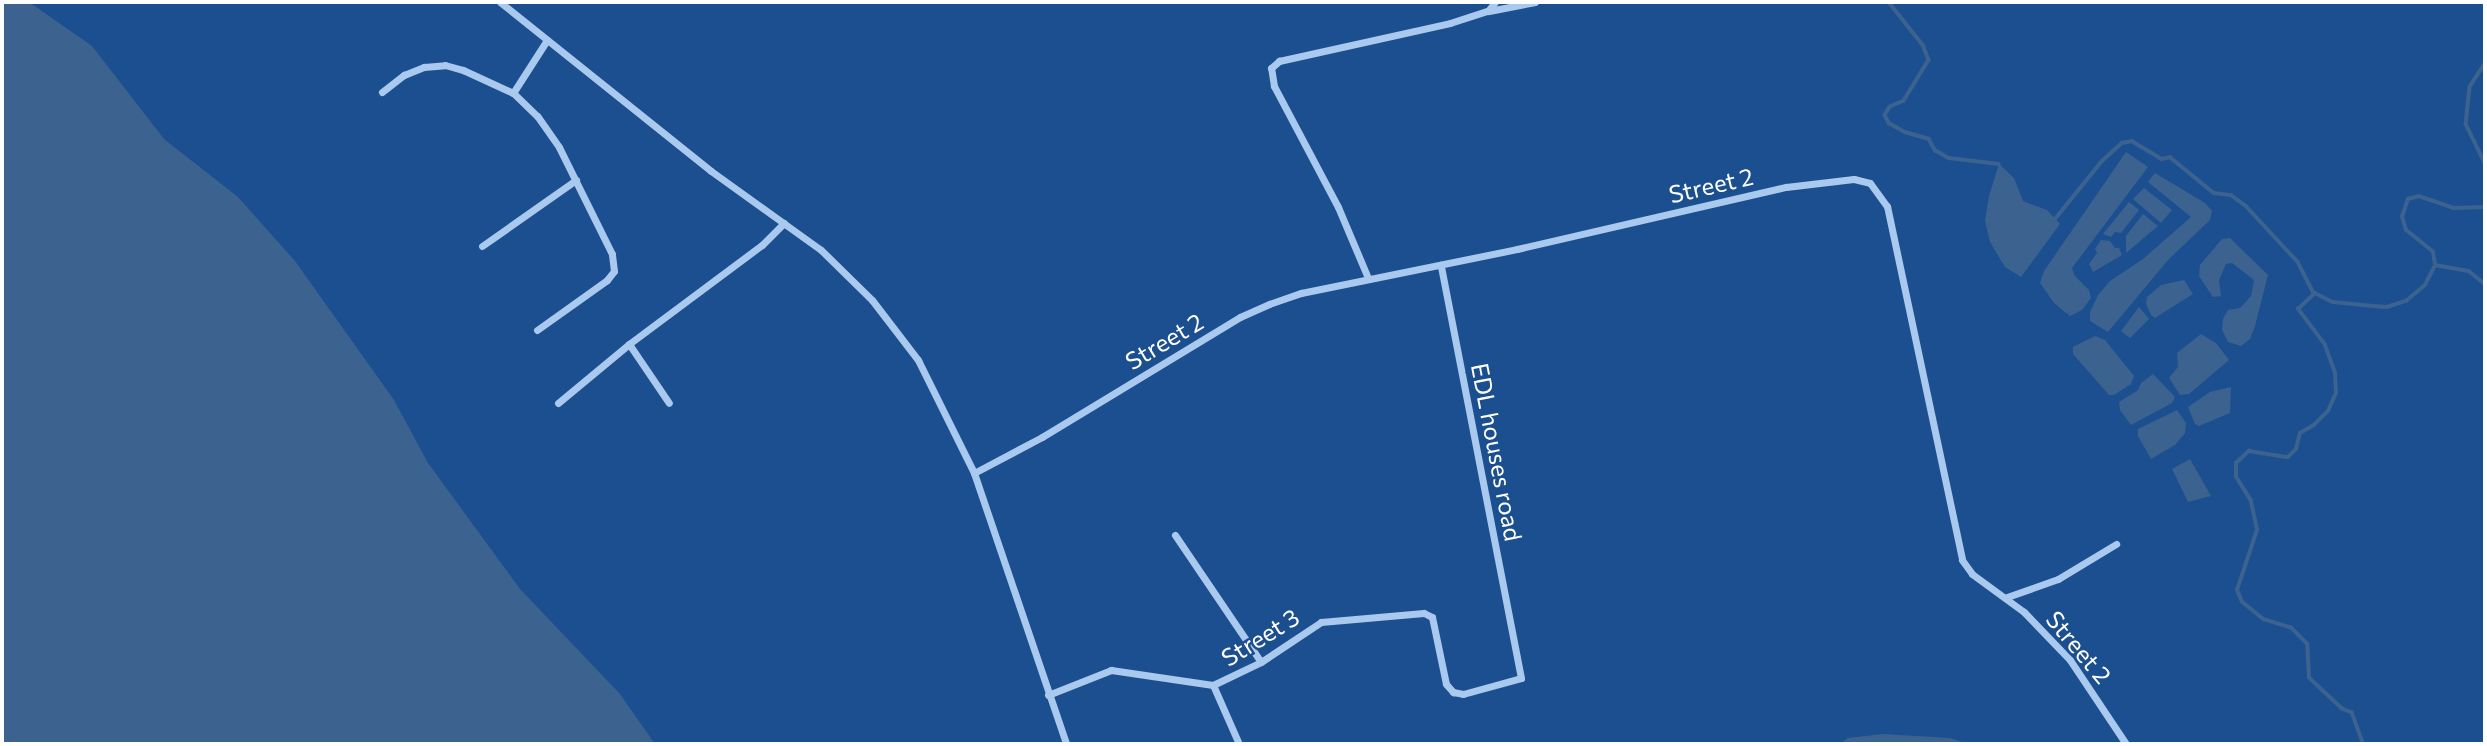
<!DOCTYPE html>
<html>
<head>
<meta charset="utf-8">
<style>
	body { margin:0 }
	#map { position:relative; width:2487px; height:746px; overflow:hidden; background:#1b4f8f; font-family:Commissioner,sans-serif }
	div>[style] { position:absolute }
	.water>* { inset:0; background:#3c6290 }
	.stream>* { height:3.5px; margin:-1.75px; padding:0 1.75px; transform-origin:1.75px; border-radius:1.75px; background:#3c6290 }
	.street>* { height:7px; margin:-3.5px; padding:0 3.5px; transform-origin:3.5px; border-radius:3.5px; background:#a9c9ee }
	span { translate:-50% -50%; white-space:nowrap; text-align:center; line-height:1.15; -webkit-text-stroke:5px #1b4f8f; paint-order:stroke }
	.street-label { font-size:24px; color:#fff }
	.frame { position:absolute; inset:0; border:4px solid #fff; pointer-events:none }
</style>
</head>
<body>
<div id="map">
	<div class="water">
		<i style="clip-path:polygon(2px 2px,29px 2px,92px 46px,164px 139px,238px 197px,295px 261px,394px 400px,428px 463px,520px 589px,620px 694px,655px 744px,2px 744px)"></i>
		<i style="clip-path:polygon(2126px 152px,2148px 167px,2072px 268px,2075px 276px,2089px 290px,2091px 298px,2082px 310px,2070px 316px,2054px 303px,2040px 283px,2044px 271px)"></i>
		<i style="clip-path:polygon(1999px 164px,2014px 178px,2023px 201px,2047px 210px,2060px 224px,2021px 277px,2005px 267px,1990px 242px,1985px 221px,1989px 196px)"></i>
		<i style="clip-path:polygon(2155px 173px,2205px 203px,2212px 211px,2210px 220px,2168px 260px,2108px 332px,2090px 321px,2090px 312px,2098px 295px,2110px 281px,2143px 259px,2191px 217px,2148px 182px)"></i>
		<i style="clip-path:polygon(2144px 188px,2172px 210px,2161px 223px,2133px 199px)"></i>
		<i style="clip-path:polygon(2129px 202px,2139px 210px,2121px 233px,2115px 232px,2111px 237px,2103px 234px)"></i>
		<i style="clip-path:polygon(2143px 214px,2158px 226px,2126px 253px,2126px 236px)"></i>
		<i style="clip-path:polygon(2230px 238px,2268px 275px,2255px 326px,2250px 339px,2241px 346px,2228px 342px,2222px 330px,2223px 319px,2228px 310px,2240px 308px,2251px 296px,2254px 280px,2232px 263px,2226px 264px,2219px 280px,2221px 296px,2213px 297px,2199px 276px,2200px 265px,2222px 239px)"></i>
		<i style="clip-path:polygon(2101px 240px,2110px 241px,2115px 248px,2119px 248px,2122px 255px,2093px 272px,2089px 264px,2097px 253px,2095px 249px)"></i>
		<i style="clip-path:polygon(2184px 280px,2193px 294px,2155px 318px,2151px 315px,2146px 304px,2147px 297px,2161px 285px)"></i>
		<i style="clip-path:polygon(2139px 307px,2149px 319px,2130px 338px,2121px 331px)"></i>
		<i style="clip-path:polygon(2201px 334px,2216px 343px,2229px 360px,2189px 394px,2180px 395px,2169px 378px,2178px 367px,2177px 353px)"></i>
		<i style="clip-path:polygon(2095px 336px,2105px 340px,2134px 376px,2131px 384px,2114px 395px,2109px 395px,2073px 354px,2073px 347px)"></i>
		<i style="clip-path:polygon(2153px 374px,2175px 397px,2172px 403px,2131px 425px,2120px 410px,2119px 402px,2138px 390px,2141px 383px)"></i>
		<i style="clip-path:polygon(2231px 387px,2230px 413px,2199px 426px,2195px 424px,2188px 407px,2210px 392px)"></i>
		<i style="clip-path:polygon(2177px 410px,2186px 423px,2185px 433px,2175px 445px,2151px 459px,2138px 436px,2138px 429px)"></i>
		<i style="clip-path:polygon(2190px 459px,2211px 496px,2188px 502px,2172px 469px)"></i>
		<i style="clip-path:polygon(1883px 734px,1950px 738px,1968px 744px,1840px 744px,1848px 738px)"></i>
	</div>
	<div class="stream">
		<i style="left:1889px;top:2px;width:55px;rotate:51.7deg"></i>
		<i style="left:1923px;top:45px;width:16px;rotate:68deg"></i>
		<i style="left:1929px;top:60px;width:48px;rotate:121.4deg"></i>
		<i style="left:1904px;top:101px;width:15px;rotate:157deg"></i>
		<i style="left:1890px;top:107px;width:9px;rotate:122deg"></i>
		<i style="left:1885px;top:115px;width:9px;rotate:63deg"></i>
		<i style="left:1889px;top:123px;width:18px;rotate:29deg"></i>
		<i style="left:1905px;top:132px;width:25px;rotate:16deg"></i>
		<i style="left:1929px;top:139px;width:13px;rotate:61deg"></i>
		<i style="left:1935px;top:150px;width:16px;rotate:30deg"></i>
		<i style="left:1949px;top:158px;width:50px;rotate:6.8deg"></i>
		<i style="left:2485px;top:64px;width:27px;rotate:123deg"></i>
		<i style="left:2470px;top:87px;width:37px;rotate:96deg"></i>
		<i style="left:2466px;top:124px;width:43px;rotate:64deg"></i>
		<i style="left:2055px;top:219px;width:75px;rotate:-51deg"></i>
		<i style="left:2102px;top:161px;width:27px;rotate:-42deg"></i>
		<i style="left:2122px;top:143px;width:10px;rotate:-11deg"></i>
		<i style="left:2132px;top:141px;width:35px;rotate:31deg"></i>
		<i style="left:2162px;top:159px;width:8px;rotate:-14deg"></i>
		<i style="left:2170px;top:157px;width:57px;rotate:39.3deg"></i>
		<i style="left:2214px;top:193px;width:17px;rotate:7deg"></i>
		<i style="left:2231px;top:195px;width:19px;rotate:36deg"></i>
		<i style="left:2246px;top:206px;width:76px;rotate:47.1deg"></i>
		<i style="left:2298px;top:262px;width:35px;rotate:63deg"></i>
		<i style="left:2435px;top:265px;width:35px;rotate:10deg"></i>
		<i style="left:2469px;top:271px;width:21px;rotate:39deg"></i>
		<i style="left:2363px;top:744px;width:33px;rotate:-110deg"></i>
		<i style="left:2352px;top:713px;width:11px;rotate:-158deg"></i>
		<i style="left:2342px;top:709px;width:45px;rotate:-136.8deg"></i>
		<i style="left:2309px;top:678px;width:34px;rotate:-93deg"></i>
		<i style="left:2307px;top:644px;width:23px;rotate:-135deg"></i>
		<i style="left:2291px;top:628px;width:28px;rotate:-163deg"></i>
		<i style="left:2264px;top:620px;width:28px;rotate:-141deg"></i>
		<i style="left:2242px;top:602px;width:13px;rotate:-113deg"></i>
		<i style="left:2237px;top:590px;width:63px;rotate:-71.6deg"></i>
		<i style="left:2257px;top:530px;width:30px;rotate:-102deg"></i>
		<i style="left:2251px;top:501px;width:28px;rotate:-122deg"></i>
		<i style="left:2236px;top:477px;width:14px;rotate:-90deg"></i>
		<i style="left:2236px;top:463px;width:18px;rotate:-43deg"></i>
		<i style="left:2249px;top:451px;width:39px;rotate:9deg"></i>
		<i style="left:2288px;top:457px;width:11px;rotate:-45deg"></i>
		<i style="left:2296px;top:449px;width:16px;rotate:-76deg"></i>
		<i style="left:2300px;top:433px;width:16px;rotate:-30deg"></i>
		<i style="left:2314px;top:425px;width:20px;rotate:-45deg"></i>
		<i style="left:2328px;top:411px;width:20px;rotate:-66deg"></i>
		<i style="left:2336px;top:393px;width:20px;rotate:-93deg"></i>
		<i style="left:2335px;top:373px;width:30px;rotate:-110deg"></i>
		<i style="left:2325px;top:345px;width:45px;rotate:-126.9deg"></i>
		<i style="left:2298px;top:309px;width:23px;rotate:-43deg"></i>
		<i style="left:2315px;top:293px;width:20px;rotate:27deg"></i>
		<i style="left:2333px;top:302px;width:40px;rotate:5.7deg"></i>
		<i style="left:2373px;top:306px;width:14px;rotate:4deg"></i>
		<i style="left:2387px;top:307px;width:20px;rotate:-18deg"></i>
		<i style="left:2406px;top:301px;width:25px;rotate:-40deg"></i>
		<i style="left:2425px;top:285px;width:22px;rotate:-63deg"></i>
		<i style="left:2435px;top:265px;width:13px;rotate:-99deg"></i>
		<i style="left:2433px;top:252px;width:35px;rotate:-141deg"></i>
		<i style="left:2406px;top:230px;width:14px;rotate:-107deg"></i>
		<i style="left:2402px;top:217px;width:19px;rotate:-72deg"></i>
		<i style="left:2408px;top:199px;width:11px;rotate:-15deg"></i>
		<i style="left:2419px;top:196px;width:37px;rotate:19deg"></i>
		<i style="left:2454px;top:208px;width:31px;rotate:-2deg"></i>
	</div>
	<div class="street">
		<i style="left:500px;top:2px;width:270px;rotate:38.7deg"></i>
		<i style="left:711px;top:171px;width:135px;rotate:35.7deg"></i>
		<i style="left:821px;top:250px;width:71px;rotate:44.4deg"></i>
		<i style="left:872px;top:300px;width:76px;rotate:52.5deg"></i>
		<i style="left:918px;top:360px;width:126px;rotate:63.6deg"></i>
		<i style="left:974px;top:473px;width:286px;rotate:71.2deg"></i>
		<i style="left:1489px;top:11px;width:47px;rotate:-11.1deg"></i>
		<i style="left:382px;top:92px;width:28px;rotate:-38deg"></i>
		<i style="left:404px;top:75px;width:22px;rotate:-22deg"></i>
		<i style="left:424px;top:67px;width:21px;rotate:-5deg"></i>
		<i style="left:445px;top:65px;width:19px;rotate:16deg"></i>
		<i style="left:463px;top:70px;width:55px;rotate:24.7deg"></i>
		<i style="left:482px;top:246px;width:115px;rotate:-35.1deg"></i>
		<i style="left:1368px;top:278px;width:77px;rotate:-112.9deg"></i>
		<i style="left:1338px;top:207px;width:137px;rotate:-117.9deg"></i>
		<i style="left:1274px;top:86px;width:18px;rotate:-99deg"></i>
		<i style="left:1271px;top:68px;width:11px;rotate:-41deg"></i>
		<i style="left:1279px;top:61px;width:175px;rotate:-12.5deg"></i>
		<i style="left:1450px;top:23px;width:40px;rotate:-18deg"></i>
		<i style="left:1488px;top:11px;width:11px;rotate:-52deg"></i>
		<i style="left:537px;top:330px;width:86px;rotate:-35.5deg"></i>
		<i style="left:607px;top:280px;width:11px;rotate:-52deg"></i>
		<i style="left:614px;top:271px;width:17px;rotate:-97deg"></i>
		<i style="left:612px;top:254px;width:119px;rotate:-116.4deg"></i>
		<i style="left:559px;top:147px;width:38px;rotate:-125deg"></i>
		<i style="left:537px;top:116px;width:33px;rotate:-136deg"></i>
		<i style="left:513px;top:93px;width:63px;rotate:-57.3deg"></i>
		<i style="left:629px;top:344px;width:71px;rotate:55.9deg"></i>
		<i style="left:558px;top:403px;width:92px;rotate:-39.7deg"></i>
		<i style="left:629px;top:344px;width:166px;rotate:-36.7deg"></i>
		<i style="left:762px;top:245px;width:31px;rotate:-45deg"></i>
		<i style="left:974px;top:473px;width:77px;rotate:-27.9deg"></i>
		<i style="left:1042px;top:437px;width:232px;rotate:-31.2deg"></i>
		<i style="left:1240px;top:317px;width:32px;rotate:-24deg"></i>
		<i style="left:1269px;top:304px;width:34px;rotate:-19deg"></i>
		<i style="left:1301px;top:293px;width:220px;rotate:-11.5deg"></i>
		<i style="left:1517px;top:249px;width:276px;rotate:-13deg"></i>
		<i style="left:1786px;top:187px;width:68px;rotate:-6.7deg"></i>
		<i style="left:1854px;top:179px;width:16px;rotate:14deg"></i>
		<i style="left:1870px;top:183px;width:29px;rotate:54deg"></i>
		<i style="left:1887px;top:206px;width:362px;rotate:78deg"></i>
		<i style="left:1962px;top:560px;width:17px;rotate:54deg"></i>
		<i style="left:1972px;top:574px;width:64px;rotate:36.2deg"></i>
		<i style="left:2024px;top:612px;width:66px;rotate:46.2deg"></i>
		<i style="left:2070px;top:660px;width:101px;rotate:56.3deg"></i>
		<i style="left:1175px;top:535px;width:153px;rotate:55.9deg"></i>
		<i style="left:2007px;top:597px;width:54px;rotate:-19.4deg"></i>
		<i style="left:2058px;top:579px;width:68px;rotate:-31.1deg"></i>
		<i style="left:1213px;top:685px;width:64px;rotate:66.2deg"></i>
		<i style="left:1048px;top:695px;width:68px;rotate:-21.6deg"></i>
		<i style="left:1111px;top:670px;width:103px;rotate:8.4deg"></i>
		<i style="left:1213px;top:685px;width:53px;rotate:-25.6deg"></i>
		<i style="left:1261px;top:662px;width:72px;rotate:-33.7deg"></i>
		<i style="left:1321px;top:622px;width:103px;rotate:-5deg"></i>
		<i style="left:1424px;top:613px;width:9px;rotate:27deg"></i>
		<i style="left:1432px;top:617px;width:68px;rotate:78.2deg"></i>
		<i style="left:1446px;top:684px;width:11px;rotate:49deg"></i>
		<i style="left:1453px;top:692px;width:10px;rotate:11deg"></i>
		<i style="left:1463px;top:694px;width:60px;rotate:-15.4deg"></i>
		<i style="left:1521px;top:678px;width:421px;rotate:-101deg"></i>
	</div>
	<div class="street-label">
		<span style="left:1711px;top:185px;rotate:-13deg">Street 2</span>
		<span style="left:1164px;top:341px;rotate:-31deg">Street 2</span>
		<span style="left:1497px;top:452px;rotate:79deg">EDL houses road</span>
		<span style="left:1260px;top:637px;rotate:-32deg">Street 3</span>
		<span style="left:2079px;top:647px;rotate:50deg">Street 2</span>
	</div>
	<div class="frame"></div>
</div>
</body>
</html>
